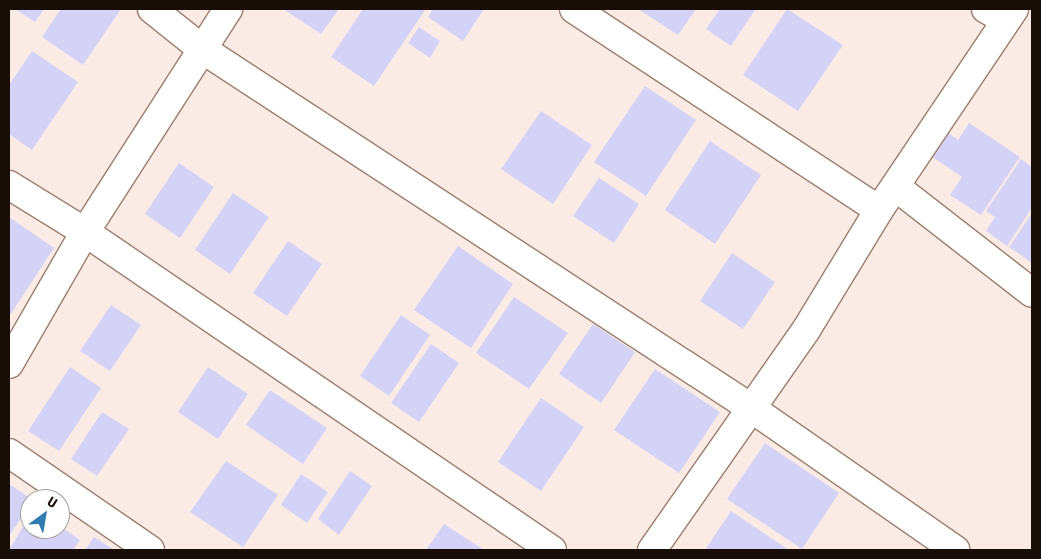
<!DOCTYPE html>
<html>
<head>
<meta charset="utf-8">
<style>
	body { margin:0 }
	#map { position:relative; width:1041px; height:559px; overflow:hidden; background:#faece5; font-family:"Asap Condensed",sans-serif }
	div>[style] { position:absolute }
	.building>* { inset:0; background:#d5d2f8 }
	.roads { filter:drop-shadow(1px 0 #9c7e6d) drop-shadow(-1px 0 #9c7e6d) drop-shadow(0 1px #9c7e6d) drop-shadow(0 -1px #9c7e6d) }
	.minor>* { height:28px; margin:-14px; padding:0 14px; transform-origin:14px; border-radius:14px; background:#fff }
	span { translate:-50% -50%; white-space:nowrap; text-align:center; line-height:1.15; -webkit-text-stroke:5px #fff; paint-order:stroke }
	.frame { position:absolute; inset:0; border:10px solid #180d07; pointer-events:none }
	.north { position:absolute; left:20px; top:489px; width:50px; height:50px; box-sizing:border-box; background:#fff; border:1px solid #a39e9c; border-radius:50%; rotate:32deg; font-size:14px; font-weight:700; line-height:20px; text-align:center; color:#180d07 }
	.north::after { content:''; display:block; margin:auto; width:18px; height:22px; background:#327db0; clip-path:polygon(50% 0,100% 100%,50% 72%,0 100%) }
</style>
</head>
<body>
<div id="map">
	<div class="building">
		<i style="clip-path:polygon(15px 9px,44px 9px,35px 22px)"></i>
		<i style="clip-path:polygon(61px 9px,121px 9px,83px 65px,42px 37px)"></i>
		<i style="clip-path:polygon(283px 9px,339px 9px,321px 34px)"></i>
		<i style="clip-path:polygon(363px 9px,425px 10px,374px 86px,331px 57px)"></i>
		<i style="clip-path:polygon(433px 9px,484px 9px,463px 41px,428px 17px)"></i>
		<i style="clip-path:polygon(638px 9px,696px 9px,678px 35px)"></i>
		<i style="clip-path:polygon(720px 9px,755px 10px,731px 46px,706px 29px)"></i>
		<i style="clip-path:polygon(787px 9px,843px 45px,798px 111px,743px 75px)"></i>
		<i style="clip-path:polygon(419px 27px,440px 41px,430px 58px,408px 43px)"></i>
		<i style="clip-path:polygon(32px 51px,78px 82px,32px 150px,9px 134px,9px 85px)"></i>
		<i style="clip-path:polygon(645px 86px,696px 120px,646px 196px,594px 162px)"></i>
		<i style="clip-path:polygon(541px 111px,592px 145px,553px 204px,501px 169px)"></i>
		<i style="clip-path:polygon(969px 123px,1020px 157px,981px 215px,950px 195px,962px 177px,931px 156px,947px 132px,958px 140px)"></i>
		<i style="clip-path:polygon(710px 141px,761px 175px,715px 244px,665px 210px)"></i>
		<i style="clip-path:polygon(1021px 159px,1032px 167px,1032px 208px,1007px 246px,986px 231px,995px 217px,986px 211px)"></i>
		<i style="clip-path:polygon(179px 163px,214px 187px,180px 238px,145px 214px)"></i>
		<i style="clip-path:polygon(599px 178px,639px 204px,614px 243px,573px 216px)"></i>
		<i style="clip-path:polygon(233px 193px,269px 217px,230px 274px,195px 250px)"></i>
		<i style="clip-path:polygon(1032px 213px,1032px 263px,1009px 247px)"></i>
		<i style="clip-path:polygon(9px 217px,54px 248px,10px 315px,9px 314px)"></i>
		<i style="clip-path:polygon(288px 241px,322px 264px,287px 316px,253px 293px)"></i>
		<i style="clip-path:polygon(458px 246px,513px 284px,471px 348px,414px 310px)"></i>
		<i style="clip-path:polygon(732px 253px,775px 282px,743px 329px,700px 301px)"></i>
		<i style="clip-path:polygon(514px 297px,568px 333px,529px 389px,476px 353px)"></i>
		<i style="clip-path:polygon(111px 305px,141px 325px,110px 371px,80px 351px)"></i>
		<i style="clip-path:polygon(401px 315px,430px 335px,389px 396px,360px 376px)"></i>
		<i style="clip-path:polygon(593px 324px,635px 352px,601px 403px,559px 374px)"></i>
		<i style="clip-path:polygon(431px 344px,459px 363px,419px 422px,391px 403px)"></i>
		<i style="clip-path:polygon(70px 367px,101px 388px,59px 451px,28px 431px)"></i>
		<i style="clip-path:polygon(208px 367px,248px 394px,218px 439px,178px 412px)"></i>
		<i style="clip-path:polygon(655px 369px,720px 412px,679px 473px,614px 430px)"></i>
		<i style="clip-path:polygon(270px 390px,327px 428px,303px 464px,246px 425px)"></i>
		<i style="clip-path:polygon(541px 398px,584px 427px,541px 491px,498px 462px)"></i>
		<i style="clip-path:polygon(102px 412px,129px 429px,97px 476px,71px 459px)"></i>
		<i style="clip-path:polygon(765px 443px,839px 493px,802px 549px,727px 499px)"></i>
		<i style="clip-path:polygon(226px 461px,278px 495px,243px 547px,190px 512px)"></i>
		<i style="clip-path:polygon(350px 471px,372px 486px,339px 535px,318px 519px)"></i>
		<i style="clip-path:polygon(301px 474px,328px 492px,307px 523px,281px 505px)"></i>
		<i style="clip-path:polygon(9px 484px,30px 498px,30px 505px,9px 536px)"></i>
		<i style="clip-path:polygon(731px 511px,789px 550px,705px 550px)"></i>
		<i style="clip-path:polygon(30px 515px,30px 529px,60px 529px,60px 526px,80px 540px,73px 550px,9px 550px)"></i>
		<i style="clip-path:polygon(444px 524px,484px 550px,426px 550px)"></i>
		<i style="clip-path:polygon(94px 537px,114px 550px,85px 550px)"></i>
	</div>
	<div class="roads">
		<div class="minor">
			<i style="left:152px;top:9px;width:64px;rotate:38.7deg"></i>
			<i style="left:202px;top:49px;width:656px;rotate:33.18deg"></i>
			<i style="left:751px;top:408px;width:249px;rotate:34.8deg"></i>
			<i style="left:574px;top:9px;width:365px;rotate:33.4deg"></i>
			<i style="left:986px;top:9px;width:22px;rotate:30deg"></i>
			<i style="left:9px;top:185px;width:89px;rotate:31.7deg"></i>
			<i style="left:85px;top:232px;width:565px;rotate:34.25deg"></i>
			<i style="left:896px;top:187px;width:172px;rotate:37.9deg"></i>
			<i style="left:9px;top:364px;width:152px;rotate:-60.1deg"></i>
			<i style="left:85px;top:232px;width:265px;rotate:-57.3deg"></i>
			<i style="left:9px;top:453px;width:171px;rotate:34.5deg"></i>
			<i style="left:652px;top:550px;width:269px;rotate:-55deg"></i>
			<i style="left:806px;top:330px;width:140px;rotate:-58.7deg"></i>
			<i style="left:879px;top:210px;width:242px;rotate:-56.1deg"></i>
		</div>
	</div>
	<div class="frame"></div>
	<div class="north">U</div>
</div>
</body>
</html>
